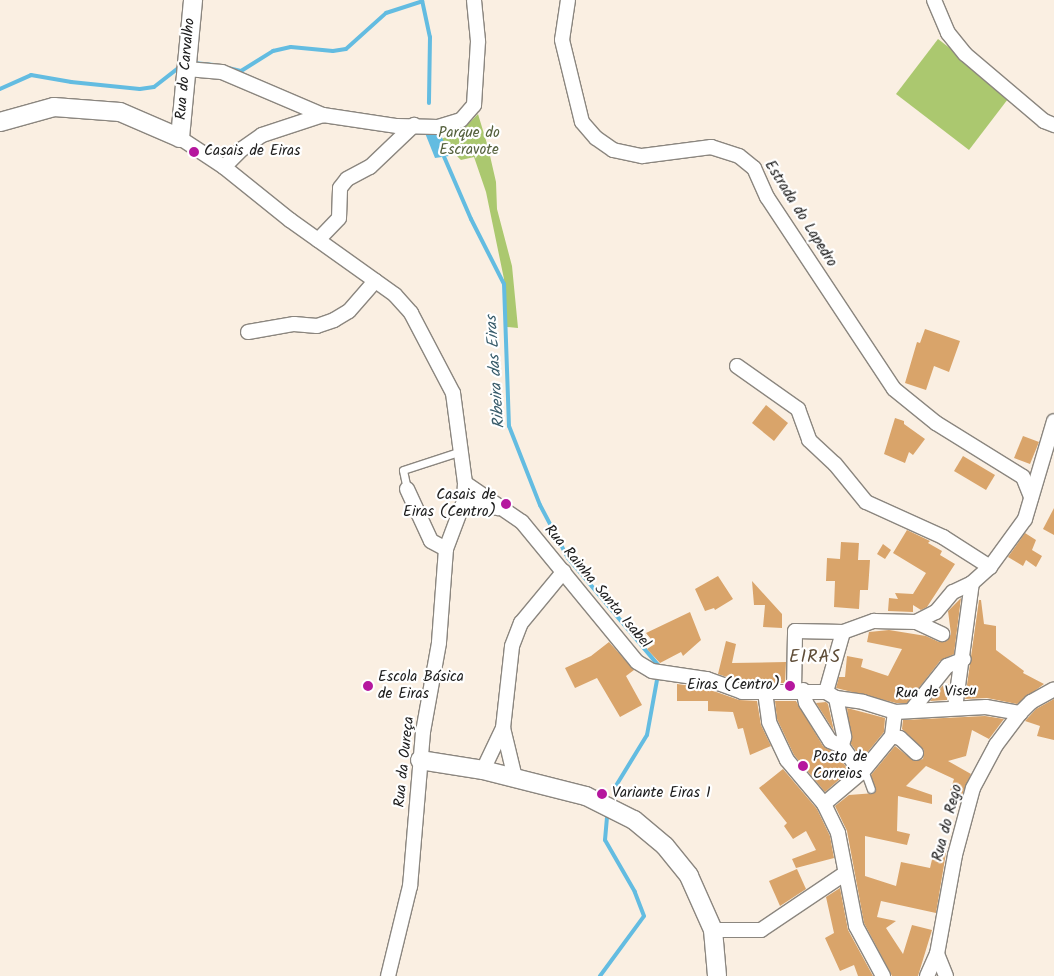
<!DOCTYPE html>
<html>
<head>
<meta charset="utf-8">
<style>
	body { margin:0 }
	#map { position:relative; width:1054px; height:976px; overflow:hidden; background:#faefe2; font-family:Kalam,sans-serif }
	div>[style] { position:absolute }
	.green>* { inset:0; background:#abc86f }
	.water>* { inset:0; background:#63bce1 }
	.stream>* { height:4px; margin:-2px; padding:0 2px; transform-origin:2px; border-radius:2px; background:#63bce1 }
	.building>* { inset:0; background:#d9a46a }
	.roads { filter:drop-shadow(1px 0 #8b867f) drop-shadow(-1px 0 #8b867f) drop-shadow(0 1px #8b867f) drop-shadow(0 -1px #8b867f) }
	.service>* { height:7px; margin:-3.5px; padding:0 3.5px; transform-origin:3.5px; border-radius:3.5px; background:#fff }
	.minor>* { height:14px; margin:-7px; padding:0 7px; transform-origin:7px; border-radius:7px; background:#fff }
	.tertiary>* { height:18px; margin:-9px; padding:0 9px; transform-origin:9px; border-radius:9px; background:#fff }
	.dots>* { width:14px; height:14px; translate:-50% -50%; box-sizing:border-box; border:2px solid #fff; border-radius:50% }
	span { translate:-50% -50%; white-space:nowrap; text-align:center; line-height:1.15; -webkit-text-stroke:4.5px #fff; paint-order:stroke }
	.street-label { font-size:15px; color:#1c1c1c }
	.park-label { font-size:15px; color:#55613d }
	.poi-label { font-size:15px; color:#1c1c1c }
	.left { translate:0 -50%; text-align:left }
	.right { translate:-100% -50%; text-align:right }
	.water-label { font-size:16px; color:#385c6b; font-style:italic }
	.quarter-label { font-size:18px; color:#5e4c37; letter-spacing:1px }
</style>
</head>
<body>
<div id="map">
	<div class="green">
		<i style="clip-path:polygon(938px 39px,1011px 95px,969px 150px,896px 94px)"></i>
		<i style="clip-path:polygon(478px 114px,488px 147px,496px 182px,497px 209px,512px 266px,518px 328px,507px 327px,504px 279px,486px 192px,474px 157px,461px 160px,440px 140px,465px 127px)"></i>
	</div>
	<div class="water">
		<i style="clip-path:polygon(440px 132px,449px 156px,435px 158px,425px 133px)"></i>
	</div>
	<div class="stream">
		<i style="left:422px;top:0;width:38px;rotate:78deg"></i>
		<i style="left:430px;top:37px;width:66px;rotate:90.9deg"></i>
		<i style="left:194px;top:63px;width:20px;rotate:6deg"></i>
		<i style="left:228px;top:68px;width:13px;rotate:13deg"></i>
		<i style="left:241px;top:71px;width:38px;rotate:-32deg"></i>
		<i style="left:273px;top:51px;width:18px;rotate:-13deg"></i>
		<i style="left:291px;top:47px;width:42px;rotate:5.4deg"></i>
		<i style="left:333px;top:51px;width:13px;rotate:-9deg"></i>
		<i style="left:346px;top:49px;width:54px;rotate:-42deg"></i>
		<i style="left:386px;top:13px;width:38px;rotate:-18deg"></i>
		<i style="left:0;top:89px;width:34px;rotate:-24deg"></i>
		<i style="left:31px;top:75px;width:41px;rotate:9.9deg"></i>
		<i style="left:71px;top:82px;width:69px;rotate:5.8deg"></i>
		<i style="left:140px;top:89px;width:14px;rotate:-8deg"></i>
		<i style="left:154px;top:87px;width:36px;rotate:-38deg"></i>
		<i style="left:442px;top:152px;width:73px;rotate:66.6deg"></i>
		<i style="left:471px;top:219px;width:73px;rotate:63.1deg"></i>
		<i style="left:504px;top:284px;width:142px;rotate:88deg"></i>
		<i style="left:509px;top:426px;width:85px;rotate:68.6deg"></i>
		<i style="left:540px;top:505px;width:60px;rotate:62.2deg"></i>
		<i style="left:568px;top:558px;width:141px;rotate:49.9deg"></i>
		<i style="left:614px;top:789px;width:63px;rotate:-58.6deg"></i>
		<i style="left:647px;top:735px;width:56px;rotate:-79.7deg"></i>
		<i style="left:600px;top:976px;width:74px;rotate:-53.7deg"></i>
		<i style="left:644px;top:916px;width:26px;rotate:-111deg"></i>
		<i style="left:635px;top:892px;width:60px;rotate:-120deg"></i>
		<i style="left:605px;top:840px;width:25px;rotate:-85deg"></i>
	</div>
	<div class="building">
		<i style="clip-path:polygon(925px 329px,960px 341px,949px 372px,934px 366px,926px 390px,905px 383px,917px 342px,920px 343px)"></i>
		<i style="clip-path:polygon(766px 405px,788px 423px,774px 441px,752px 423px)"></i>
		<i style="clip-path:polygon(895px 418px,904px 421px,904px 424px,925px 439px,913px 455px,909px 452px,905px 463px,884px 454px)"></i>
		<i style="clip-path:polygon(1023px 436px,1039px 442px,1030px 464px,1014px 458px)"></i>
		<i style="clip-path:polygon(963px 456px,995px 475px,986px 490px,954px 471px)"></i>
		<i style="clip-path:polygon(1054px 508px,1054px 535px,1043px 529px)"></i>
		<i style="clip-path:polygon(907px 530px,930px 541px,928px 543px,942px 551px,940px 555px,955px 564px,927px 607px,921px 610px,913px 605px,913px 612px,888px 611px,889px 598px,898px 599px,895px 593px,913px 594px,926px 573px,893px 553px)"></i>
		<i style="clip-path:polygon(1025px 533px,1036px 540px,1032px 550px,1042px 556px,1036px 567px,1026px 560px,1023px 566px,1008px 557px)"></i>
		<i style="clip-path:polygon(841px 542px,859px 543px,858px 560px,870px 560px,868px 590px,860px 590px,859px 609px,834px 607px,835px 581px,826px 581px,827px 558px,840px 559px)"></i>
		<i style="clip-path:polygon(883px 544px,891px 550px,885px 559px,877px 554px)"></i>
		<i style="clip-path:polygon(718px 576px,733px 599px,715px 610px,714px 608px,705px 611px,695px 589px)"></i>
		<i style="clip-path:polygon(752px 581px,782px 614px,782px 628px,763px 627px,765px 605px,754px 605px)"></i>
		<i style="clip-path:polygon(961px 598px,954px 654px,940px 661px,907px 703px,896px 703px,836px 688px,839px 677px,845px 677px,847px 656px,863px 659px,861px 667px,888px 676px,902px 649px,867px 642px,869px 632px,889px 630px,926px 636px,939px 642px,947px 641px,951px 634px,948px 611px)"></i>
		<i style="clip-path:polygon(979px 600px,981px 600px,984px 624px,996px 626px,996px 650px,1024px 671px,1023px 673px,1044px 684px,1017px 704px,987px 698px,965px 699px)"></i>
		<i style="clip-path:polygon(690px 612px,701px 640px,683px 656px,681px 652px,660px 663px,647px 649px,655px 644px,646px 633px)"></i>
		<i style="clip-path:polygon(726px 641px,736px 644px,732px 663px,786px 662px,785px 683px,744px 683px,718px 674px)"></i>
		<i style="clip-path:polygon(609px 642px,634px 670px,626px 676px,642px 705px,620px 717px,597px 678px,575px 688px,565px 668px,591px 656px)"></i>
		<i style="clip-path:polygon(677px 684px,705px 688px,739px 700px,757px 701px,761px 725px,771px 746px,750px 755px,743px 728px,738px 729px,733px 712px,708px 711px,708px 701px,677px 701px)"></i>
		<i style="clip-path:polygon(944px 684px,949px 684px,947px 700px,930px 701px)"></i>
		<i style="clip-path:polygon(1054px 699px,1054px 740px,1037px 736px,1040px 726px,1025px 721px,1036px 709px)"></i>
		<i style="clip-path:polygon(775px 701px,796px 701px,823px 746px,836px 753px,849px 771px,825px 792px,794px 755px,777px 719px)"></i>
		<i style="clip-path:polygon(826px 702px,828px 704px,834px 731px,816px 703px)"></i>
		<i style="clip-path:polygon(847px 708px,885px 718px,884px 732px,862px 759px,851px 744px)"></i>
		<i style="clip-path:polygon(985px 716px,1004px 719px,989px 739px,972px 730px,966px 756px,948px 761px,971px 774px,962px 795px,950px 791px,954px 779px,926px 766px,906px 786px,932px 795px,932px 804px,898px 796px,897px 831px,910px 834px,907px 845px,865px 836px,865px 876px,896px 886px,901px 862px,930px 868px,934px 851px,946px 853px,936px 913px,881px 901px,877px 917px,896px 921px,886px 928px,903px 954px,912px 925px,932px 930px,918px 976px,892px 976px,864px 923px,847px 831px,835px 806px,849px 795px,875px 793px,871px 775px,895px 746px,914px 761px,923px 759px,924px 750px,902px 729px,903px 720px)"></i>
		<i style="clip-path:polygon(783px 769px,817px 809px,830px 836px,834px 858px,796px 868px,792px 859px,816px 850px,806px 831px,793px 839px,784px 826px,787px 823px,759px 788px)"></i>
		<i style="clip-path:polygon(797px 869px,806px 889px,780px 906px,769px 881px)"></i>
		<i style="clip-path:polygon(840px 888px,848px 930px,873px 976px,858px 976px,854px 965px,840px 971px,825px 938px,834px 933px,826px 897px)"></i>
	</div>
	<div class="roads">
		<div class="service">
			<i style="left:407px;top:489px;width:19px;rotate:-102deg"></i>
			<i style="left:403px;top:470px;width:61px;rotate:-18.1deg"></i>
			<i style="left:864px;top:770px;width:20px;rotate:70deg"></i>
		</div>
		<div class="minor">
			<i style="left:568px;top:0;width:40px;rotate:98.5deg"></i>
			<i style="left:562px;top:40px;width:84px;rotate:76.3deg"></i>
			<i style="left:582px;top:122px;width:21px;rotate:49deg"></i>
			<i style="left:596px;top:138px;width:21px;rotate:35deg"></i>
			<i style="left:613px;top:150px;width:30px;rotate:12deg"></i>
			<i style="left:642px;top:156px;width:70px;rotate:-7.4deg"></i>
			<i style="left:711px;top:147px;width:29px;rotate:18deg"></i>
			<i style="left:739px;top:156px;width:19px;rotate:39deg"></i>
			<i style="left:754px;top:168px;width:32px;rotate:66deg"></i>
			<i style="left:767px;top:197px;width:230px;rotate:56.5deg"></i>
			<i style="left:894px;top:389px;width:54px;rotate:39deg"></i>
			<i style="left:936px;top:423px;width:102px;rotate:31.8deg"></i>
			<i style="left:1023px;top:477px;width:22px;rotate:68deg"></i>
			<i style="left:934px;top:0;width:36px;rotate:67deg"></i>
			<i style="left:948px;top:33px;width:27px;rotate:51deg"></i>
			<i style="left:965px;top:54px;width:104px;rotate:40.3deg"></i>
			<i style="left:1044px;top:121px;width:11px;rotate:22deg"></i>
			<i style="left:187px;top:69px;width:35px;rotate:5deg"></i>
			<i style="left:222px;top:72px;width:110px;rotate:23.1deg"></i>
			<i style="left:323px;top:115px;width:75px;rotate:8.5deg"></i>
			<i style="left:397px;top:126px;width:41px;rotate:1.4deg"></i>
			<i style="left:438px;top:127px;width:24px;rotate:-17deg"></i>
			<i style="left:461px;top:120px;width:20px;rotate:-49deg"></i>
			<i style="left:474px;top:105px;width:64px;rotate:-86.4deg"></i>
			<i style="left:478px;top:41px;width:41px;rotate:-95.6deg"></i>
			<i style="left:180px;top:138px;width:53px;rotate:33.4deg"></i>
			<i style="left:224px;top:167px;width:85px;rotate:38.8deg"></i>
			<i style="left:290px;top:220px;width:129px;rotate:35.5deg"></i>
			<i style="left:395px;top:295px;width:24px;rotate:48deg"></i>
			<i style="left:411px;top:313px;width:90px;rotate:62.3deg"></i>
			<i style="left:453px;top:393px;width:91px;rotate:82.4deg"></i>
			<i style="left:465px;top:483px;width:18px;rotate:93deg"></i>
			<i style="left:464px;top:501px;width:51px;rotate:110.6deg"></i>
			<i style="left:446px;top:549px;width:94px;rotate:94.3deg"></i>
			<i style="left:439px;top:643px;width:90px;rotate:100.2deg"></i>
			<i style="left:423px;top:732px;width:155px;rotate:94.8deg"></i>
			<i style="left:410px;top:886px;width:93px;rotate:103.7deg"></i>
			<i style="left:224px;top:167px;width:25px;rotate:-45deg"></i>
			<i style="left:242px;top:149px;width:24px;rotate:-35deg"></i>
			<i style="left:262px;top:135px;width:64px;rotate:-18.2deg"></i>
			<i style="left:318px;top:240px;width:30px;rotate:-46deg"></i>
			<i style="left:339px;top:218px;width:30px;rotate:-88deg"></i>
			<i style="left:340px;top:188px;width:11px;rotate:-52deg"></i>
			<i style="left:347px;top:179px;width:26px;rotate:-28deg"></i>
			<i style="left:370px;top:167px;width:61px;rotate:-43.7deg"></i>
			<i style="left:248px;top:332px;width:47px;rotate:-9.9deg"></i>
			<i style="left:294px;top:324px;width:23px;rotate:5deg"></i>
			<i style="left:317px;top:326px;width:18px;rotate:-19deg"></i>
			<i style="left:334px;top:320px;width:17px;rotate:-31deg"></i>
			<i style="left:349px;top:311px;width:40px;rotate:-49deg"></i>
			<i style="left:737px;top:366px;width:75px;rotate:35.2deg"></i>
			<i style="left:798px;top:409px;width:33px;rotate:70deg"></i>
			<i style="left:809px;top:440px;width:35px;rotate:43deg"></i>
			<i style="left:835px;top:464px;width:49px;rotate:50.8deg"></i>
			<i style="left:866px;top:502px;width:85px;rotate:24.4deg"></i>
			<i style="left:943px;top:537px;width:56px;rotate:32.6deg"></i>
			<i style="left:465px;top:483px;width:69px;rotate:34.4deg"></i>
			<i style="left:522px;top:522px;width:181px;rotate:50.6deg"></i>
			<i style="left:637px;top:662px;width:17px;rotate:31deg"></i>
			<i style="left:652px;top:671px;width:56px;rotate:8.3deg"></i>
			<i style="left:707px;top:679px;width:37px;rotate:20deg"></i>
			<i style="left:742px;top:692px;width:84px"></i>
			<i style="left:826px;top:692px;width:12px;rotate:31deg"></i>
			<i style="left:836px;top:698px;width:27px;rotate:8deg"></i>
			<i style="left:863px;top:702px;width:34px;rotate:17deg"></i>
			<i style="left:895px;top:712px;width:91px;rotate:-3.1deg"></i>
			<i style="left:986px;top:707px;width:35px;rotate:10deg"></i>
			<i style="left:407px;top:489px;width:57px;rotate:65.2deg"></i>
			<i style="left:431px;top:541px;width:17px;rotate:28deg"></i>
			<i style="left:464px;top:501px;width:35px;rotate:12deg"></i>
			<i style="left:916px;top:622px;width:29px;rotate:25deg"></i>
			<i style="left:843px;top:632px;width:33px;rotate:-20deg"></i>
			<i style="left:874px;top:621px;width:42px;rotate:1.4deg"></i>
			<i style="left:916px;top:622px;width:22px;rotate:-27deg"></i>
			<i style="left:936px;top:612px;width:26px;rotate:-50deg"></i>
			<i style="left:953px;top:592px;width:21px;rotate:-25deg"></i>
			<i style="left:972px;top:583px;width:24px;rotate:-42deg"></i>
			<i style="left:990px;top:567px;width:59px;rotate:-53.9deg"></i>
			<i style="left:1025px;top:519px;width:102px;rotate:-73.5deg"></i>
			<i style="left:803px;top:690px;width:13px;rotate:77deg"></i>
			<i style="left:806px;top:703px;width:45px;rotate:57.7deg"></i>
			<i style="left:830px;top:741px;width:13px;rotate:23deg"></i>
			<i style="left:794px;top:691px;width:60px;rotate:-89deg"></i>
			<i style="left:795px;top:631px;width:48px;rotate:1.2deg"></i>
			<i style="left:843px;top:632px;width:62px;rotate:105.8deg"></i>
			<i style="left:765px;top:692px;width:30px;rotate:82deg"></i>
			<i style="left:769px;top:722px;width:42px;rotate:64.7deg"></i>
			<i style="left:787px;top:760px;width:57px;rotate:49.9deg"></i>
			<i style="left:824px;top:804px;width:32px;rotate:64deg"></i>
			<i style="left:838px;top:833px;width:95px;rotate:79deg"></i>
			<i style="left:856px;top:926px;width:57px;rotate:61.6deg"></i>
			<i style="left:836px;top:698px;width:40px;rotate:78deg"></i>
			<i style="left:844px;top:737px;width:9px;rotate:103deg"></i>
			<i style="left:842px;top:746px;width:33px;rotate:55deg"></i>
			<i style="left:955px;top:708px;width:126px;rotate:-82.3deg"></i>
			<i style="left:911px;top:711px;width:58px;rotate:-51.3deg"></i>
			<i style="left:947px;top:666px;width:18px;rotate:-22deg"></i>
			<i style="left:892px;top:736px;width:8px;rotate:14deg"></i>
			<i style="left:900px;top:738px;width:22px;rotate:43deg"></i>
			<i style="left:483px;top:770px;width:47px;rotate:-64.5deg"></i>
			<i style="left:515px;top:778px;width:51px;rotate:-103.5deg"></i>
			<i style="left:503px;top:728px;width:82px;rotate:-83.7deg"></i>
			<i style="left:512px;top:646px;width:25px;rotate:-69deg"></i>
			<i style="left:521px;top:623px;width:67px;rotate:-50.4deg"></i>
			<i style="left:824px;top:804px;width:52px;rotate:-40.4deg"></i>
			<i style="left:864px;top:770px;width:44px;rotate:-50.5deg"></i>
			<i style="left:892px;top:736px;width:24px;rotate:-83deg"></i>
			<i style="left:713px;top:930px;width:48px"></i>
			<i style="left:761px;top:930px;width:100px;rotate:-34deg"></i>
			<i style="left:927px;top:976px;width:24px;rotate:-66deg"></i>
			<i style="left:946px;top:976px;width:24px;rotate:-112deg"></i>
			<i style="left:937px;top:954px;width:101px;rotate:-79.7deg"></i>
			<i style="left:955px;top:855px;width:69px;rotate:-75deg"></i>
			<i style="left:973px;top:788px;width:49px;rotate:-61.9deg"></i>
			<i style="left:996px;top:745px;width:40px;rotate:-53deg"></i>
			<i style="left:1020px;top:713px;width:16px;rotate:-45deg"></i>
			<i style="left:1031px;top:702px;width:26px;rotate:-29deg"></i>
		</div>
		<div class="tertiary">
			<i style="left:0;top:122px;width:56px;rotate:-15.5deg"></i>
			<i style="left:54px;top:107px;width:66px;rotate:4.3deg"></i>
			<i style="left:120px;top:112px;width:65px;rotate:23.4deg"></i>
			<i style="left:180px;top:138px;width:139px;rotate:-84.6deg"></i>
			<i style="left:420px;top:760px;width:64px;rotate:9deg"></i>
			<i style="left:483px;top:770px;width:106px;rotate:14.2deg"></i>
			<i style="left:586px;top:796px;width:54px;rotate:26.6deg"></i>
			<i style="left:634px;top:820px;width:40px;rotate:40deg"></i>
			<i style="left:665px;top:846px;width:38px;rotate:51deg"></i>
			<i style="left:689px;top:876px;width:59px;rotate:66deg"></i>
			<i style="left:713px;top:930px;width:46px;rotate:85deg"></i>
		</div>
	</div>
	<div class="dots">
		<i style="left:194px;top:152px;background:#b5179e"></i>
		<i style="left:506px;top:504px;background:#b5179e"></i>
		<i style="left:368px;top:686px;background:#b5179e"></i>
		<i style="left:790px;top:686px;background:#b5179e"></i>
		<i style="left:803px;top:766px;background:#b5179e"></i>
		<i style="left:602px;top:794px;background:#b5179e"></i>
	</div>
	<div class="street-label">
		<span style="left:186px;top:69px;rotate:-85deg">Rua do Carvalho</span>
		<span style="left:800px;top:214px;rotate:58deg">Estrada do Lapedro</span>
		<span style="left:597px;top:587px;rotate:50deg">Rua Rainha Santa Isabel</span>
		<span style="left:936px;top:693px;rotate:-2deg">Rua de Viseu</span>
		<span style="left:405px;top:762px;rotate:-84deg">Rua da Oureça</span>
		<span style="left:948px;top:823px;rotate:-75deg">Rua do Rego</span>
	</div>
	<div class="park-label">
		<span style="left:469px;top:142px">Parque do<br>Escravote</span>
	</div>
	<div class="poi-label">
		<span class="left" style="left:204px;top:152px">Casais de Eiras</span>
		<span class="right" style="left:496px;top:504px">Casais de<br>Eiras (Centro)</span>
		<span class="left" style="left:378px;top:686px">Escola Básica<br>de Eiras</span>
		<span class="right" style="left:780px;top:686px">Eiras (Centro)</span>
		<span class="left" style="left:813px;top:766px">Posto de<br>Correios</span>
		<span class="left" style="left:612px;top:794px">Variante Eiras 1</span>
	</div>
	<div class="water-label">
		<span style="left:496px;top:372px;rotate:-94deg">Ribeira das Eiras</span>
	</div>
	<div class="quarter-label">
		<span style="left:815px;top:658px">EIRAS</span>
	</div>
</div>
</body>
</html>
